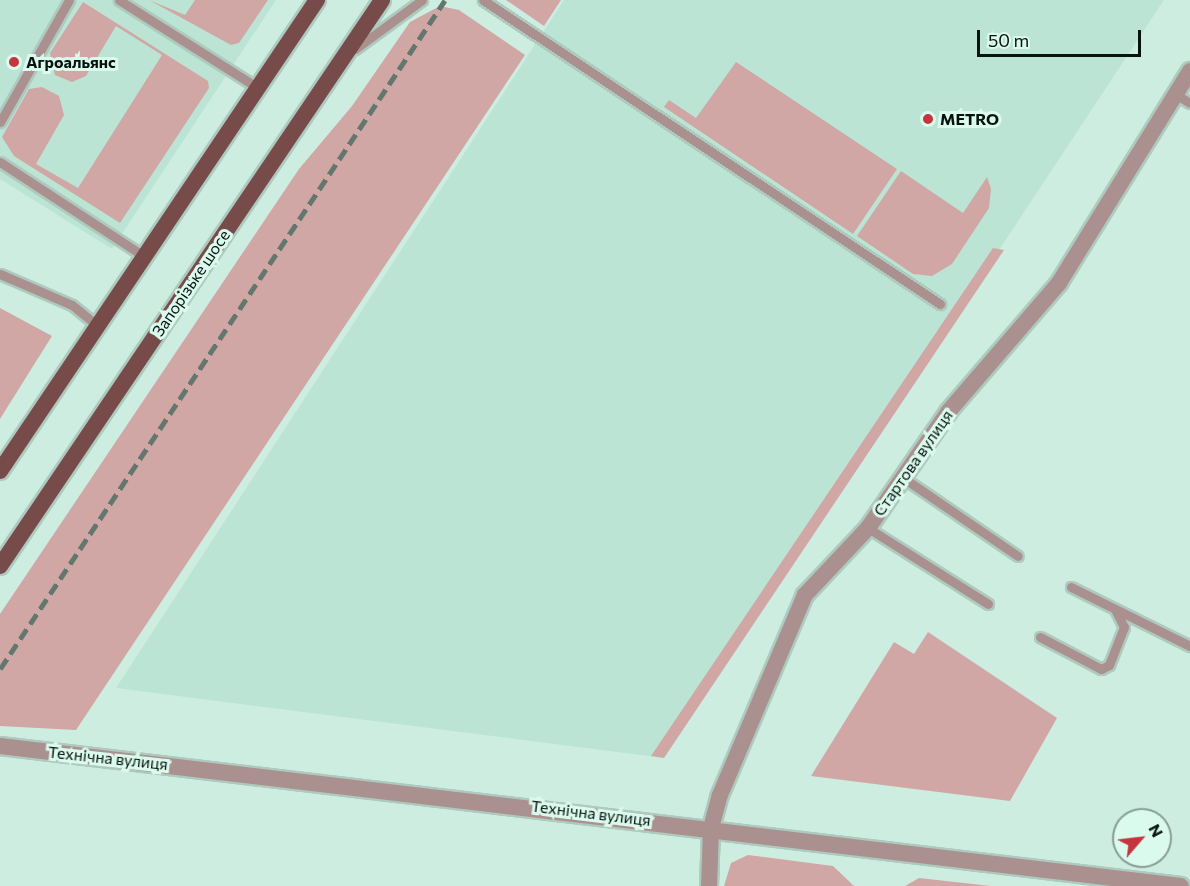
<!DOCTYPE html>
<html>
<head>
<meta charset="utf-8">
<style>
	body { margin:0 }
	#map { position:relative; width:1190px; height:886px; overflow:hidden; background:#ceede1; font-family:Commissioner,sans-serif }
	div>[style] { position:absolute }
	.built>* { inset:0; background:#bce4d5 }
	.green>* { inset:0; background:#d0a7a4 }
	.roads { filter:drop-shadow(2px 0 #aecabf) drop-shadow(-2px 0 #aecabf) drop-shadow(0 2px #aecabf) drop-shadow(0 -2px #aecabf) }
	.service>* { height:9px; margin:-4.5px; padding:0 4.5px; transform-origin:4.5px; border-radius:4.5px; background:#aa908e }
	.minor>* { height:16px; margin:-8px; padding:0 8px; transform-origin:8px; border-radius:8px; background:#aa908e }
	.primary>* { height:16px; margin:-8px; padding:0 8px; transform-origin:8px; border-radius:8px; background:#774b49 }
	.rail>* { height:4.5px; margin-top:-2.25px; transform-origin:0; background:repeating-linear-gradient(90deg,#63776f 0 12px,transparent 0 18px) }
	.dots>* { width:16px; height:16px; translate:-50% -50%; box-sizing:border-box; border:3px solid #dbfaee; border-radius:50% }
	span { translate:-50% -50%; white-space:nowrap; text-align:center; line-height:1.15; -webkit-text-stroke:6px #dbfaee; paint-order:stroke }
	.poi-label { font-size:16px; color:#08120f; font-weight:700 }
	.left { translate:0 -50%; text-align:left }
	.street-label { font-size:16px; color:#08120f }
	.north { position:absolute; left:1112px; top:808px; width:60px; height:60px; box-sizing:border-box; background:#dbfaee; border:2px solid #879d95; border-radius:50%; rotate:62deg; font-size:16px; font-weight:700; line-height:24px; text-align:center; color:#08120f }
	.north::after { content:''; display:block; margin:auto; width:21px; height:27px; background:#c4353e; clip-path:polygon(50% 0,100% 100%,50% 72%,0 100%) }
	.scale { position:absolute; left:977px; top:30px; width:164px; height:27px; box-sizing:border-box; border:3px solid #08120f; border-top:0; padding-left:8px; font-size:18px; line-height:21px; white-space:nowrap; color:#08120f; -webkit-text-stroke:4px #dbfaee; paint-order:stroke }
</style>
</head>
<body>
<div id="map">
	<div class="built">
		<i style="clip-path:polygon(0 0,276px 0,112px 249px,0 179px)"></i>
		<i style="clip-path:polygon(564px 0,1164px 0,664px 758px,116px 688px)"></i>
	</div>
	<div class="green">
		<i style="clip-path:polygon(149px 0,185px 15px,195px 0,268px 0,239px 43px,231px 45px)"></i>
		<i style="clip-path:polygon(506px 0,561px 0,544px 26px)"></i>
		<i style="clip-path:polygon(83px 2px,208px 81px,209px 88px,120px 223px,14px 156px,2px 137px,29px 89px,42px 87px,59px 96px,64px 115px,36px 164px,78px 188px,162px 55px,116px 26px,86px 76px,72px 82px,55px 75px,50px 53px)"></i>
		<i style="clip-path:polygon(440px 6px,459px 10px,525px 55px,76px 730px,0 726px,0 614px,299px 169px,352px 106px,410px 22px)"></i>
		<i style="clip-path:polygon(736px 62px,897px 169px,853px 234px,664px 107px,669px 100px,696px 118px)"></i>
		<i style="clip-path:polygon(901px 171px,963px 213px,987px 177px,991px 189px,989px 208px,952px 264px,932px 276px,913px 274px,857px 236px)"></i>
		<i style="clip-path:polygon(993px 248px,1004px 250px,664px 758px,651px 756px)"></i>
		<i style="clip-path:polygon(0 308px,52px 336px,0 419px)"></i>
		<i style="clip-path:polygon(928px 632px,1057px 718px,1010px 801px,811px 776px,894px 642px,914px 654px)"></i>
		<i style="clip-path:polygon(748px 855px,833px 866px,854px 886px,724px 886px,731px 863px)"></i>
		<i style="clip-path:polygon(919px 878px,991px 886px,905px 886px)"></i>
	</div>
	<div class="roads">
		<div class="service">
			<i style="left:119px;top:0;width:165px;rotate:32.3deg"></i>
			<i style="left:483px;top:0;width:549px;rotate:33.63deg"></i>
			<i style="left:355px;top:49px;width:83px;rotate:-36.2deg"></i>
			<i style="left:1175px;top:94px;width:17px;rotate:31deg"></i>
			<i style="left:0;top:122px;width:140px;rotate:-60.5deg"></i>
			<i style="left:0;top:162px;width:173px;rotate:33.2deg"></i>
			<i style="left:0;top:274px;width:78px;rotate:23.3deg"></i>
			<i style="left:72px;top:305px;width:33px;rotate:39deg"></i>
			<i style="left:902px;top:477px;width:140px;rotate:34.3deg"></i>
			<i style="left:868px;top:528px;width:142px;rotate:32.3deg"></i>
			<i style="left:1071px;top:587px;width:133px;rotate:26.4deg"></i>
			<i style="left:1040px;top:637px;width:69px;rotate:27.7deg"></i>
			<i style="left:1101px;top:669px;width:9px;rotate:-27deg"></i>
			<i style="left:1109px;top:665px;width:41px;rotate:-68.5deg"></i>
			<i style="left:1124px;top:627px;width:18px;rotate:-117deg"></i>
		</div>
		<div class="minor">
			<i style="left:0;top:746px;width:1189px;rotate:6.76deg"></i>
			<i style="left:709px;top:886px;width:58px;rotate:-88deg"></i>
			<i style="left:711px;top:828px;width:34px;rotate:-75deg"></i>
			<i style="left:720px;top:795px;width:217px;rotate:-67deg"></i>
			<i style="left:805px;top:595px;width:92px;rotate:-46.8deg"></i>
			<i style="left:868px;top:528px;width:142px;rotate:-55.3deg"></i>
			<i style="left:949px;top:411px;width:169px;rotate:-49.3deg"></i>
			<i style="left:1059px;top:283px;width:249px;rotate:-58.3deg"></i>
		</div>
		<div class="primary">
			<i style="left:0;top:471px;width:568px;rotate:-56.06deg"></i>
			<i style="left:0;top:566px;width:683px;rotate:-55.98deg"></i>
		</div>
	</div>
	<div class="rail">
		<i style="left:0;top:669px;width:803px;rotate:-56.37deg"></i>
	</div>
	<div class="dots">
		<i style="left:14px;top:62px;background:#c4353e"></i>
		<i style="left:928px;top:119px;background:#c4353e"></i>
	</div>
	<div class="poi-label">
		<span class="left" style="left:26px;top:62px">Агроальянс</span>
		<span class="left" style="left:940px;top:119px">METRO</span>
	</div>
	<div class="street-label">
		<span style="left:191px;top:283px;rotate:-56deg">Запорізьке шосе</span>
		<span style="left:913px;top:463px;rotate:-55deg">Стартова вулиця</span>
		<span style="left:108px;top:758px;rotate:6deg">Технічна вулиця</span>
		<span style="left:591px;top:813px;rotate:7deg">Технічна вулиця</span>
	</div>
	<div class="north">N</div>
	<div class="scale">50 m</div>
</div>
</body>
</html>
